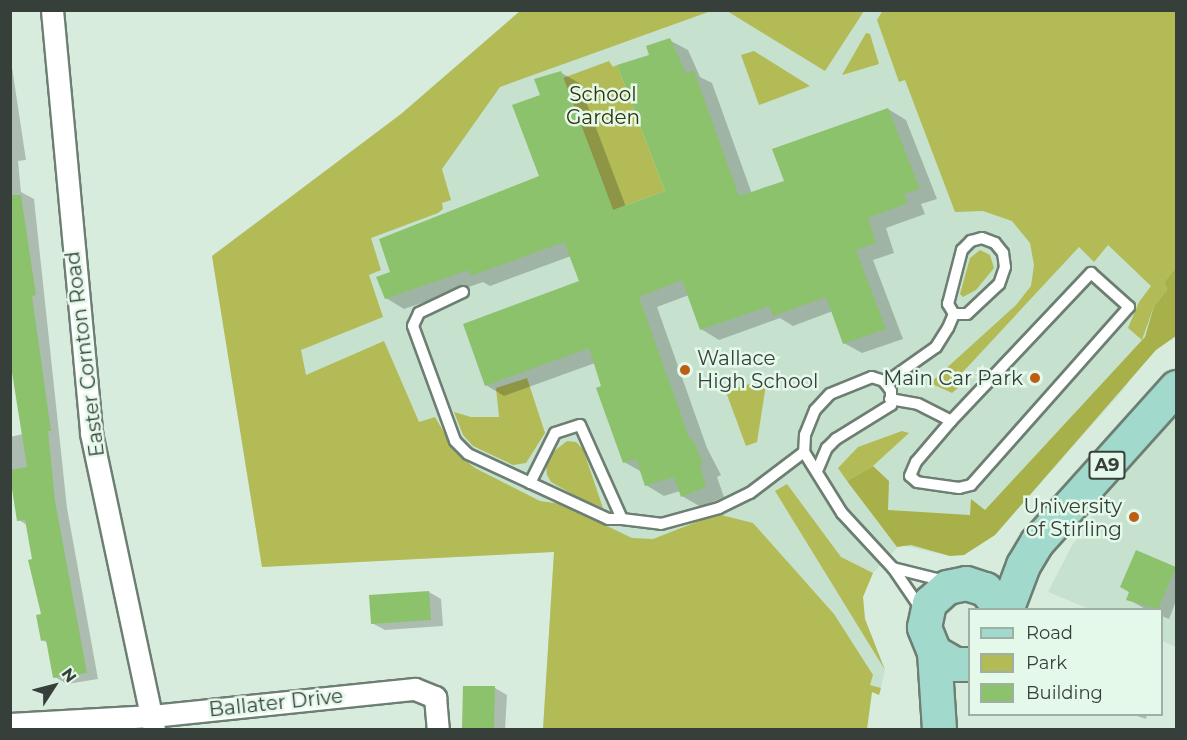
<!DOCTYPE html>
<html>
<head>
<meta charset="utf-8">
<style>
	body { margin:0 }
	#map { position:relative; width:1187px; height:740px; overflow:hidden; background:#d8ecde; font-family:Montserrat,sans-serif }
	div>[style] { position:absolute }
	.built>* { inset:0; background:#c7e1cf }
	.green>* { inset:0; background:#b2bb56 }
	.forest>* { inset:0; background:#a8b049 }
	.shadow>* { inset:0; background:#0003 }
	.building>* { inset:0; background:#8dc26c }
	.roads { filter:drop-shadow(2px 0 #6d7e72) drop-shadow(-2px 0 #6d7e72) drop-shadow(0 2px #6d7e72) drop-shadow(0 -2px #6d7e72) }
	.service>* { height:10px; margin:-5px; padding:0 5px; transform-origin:5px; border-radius:5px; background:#fff }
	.minor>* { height:21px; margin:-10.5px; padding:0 10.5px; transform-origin:10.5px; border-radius:10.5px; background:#fff }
	.primary>* { height:33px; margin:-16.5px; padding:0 16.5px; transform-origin:16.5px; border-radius:16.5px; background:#a1d9cc }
	.dots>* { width:16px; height:16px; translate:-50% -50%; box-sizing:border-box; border:3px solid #e5f9eb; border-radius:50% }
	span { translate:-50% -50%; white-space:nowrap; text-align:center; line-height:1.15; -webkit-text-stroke:5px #e5f9eb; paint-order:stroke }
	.shield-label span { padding:2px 4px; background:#e5f9eb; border:2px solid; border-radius:4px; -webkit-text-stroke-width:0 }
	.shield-label { font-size:18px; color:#373f3a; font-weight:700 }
	.park-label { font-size:20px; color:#303307 }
	.street-label { font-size:20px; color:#373f3a }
	.poi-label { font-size:20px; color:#373f3a }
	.left { translate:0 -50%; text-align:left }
	.right { translate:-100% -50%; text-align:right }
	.frame { position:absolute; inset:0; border:12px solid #373f3a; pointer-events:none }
	.legend { position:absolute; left:968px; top:608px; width:195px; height:108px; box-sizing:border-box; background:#e5f9eb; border:2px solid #9fafa4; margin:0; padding:8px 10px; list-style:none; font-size:18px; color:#373f3a }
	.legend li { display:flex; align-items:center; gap:12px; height:30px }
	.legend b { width:30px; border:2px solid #9fafa4 }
	.north { position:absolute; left:24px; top:656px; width:60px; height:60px; -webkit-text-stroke:4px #e5f9eb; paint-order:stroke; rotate:54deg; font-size:16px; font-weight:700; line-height:24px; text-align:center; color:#373f3a }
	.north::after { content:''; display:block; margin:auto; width:21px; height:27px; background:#373f3a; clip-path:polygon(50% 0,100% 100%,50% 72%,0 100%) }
</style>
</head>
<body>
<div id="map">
	<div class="built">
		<i style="clip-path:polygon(520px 11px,1176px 11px,1176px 312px,1124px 389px,995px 535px,964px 555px,950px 556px,900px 545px,870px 576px,863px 597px,865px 619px,885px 670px,879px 695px,872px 692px,867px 729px,543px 729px,554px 552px,262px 567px,212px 256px,401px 114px)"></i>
		<i style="clip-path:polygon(1176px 411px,1176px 647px,1162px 641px,1162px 610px,1089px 609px,1048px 592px,1071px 547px,1112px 487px)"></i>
	</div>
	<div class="green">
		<i style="clip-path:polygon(883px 10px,1176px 11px,1176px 268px,1164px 282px,1167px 290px,1154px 306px,1142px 340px,1128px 328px,1139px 302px,1151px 286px,1108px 245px,1094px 262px,1079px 247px,961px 374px,966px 381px,952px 393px,930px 383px,1016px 305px,1031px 286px,1034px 265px,1030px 243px,1012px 221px,983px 211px,955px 212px,905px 80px,899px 82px,877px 20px)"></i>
		<i style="clip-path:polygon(520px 11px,711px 11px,500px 87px,442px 169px,451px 200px,442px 203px,443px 209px,438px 213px,371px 238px,381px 270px,369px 275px,383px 317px,301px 350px,306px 375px,384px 341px,419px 422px,435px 417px,456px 453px,475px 468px,540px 501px,561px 504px,632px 538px,653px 539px,717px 514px,753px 523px,834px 614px,873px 675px,870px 685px,881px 688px,879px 695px,872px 692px,867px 729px,543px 729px,554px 552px,262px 567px,212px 256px,401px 114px)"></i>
		<i style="clip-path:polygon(727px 11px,864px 11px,825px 71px)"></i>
		<i style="clip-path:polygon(866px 33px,870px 34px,879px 64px,842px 75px)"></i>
		<i style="clip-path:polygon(754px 51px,810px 86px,759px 105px,741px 55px)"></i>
		<i style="clip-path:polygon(609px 61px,613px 67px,617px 65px,665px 191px,613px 210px,563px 78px)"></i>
		<i style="clip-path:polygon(980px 250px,990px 255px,994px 268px,976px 290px,963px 297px,960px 294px,970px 258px)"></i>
		<i style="clip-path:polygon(527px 378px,545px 433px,526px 463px,513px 465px,473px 446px,463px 435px,454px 412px,471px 417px,499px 417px,496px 388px)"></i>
		<i style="clip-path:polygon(767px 378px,757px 442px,746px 446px,726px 392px)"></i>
		<i style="clip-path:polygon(902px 431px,909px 433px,873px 466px,847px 481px,838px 468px,858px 447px)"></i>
		<i style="clip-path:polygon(567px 441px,576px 442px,583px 449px,603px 508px,579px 498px,551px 482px,547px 475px,546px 466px,553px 452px)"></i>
		<i style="clip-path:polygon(787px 484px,841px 557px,873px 573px,863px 597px,865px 619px,885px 670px,775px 491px)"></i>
	</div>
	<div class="forest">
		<i style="clip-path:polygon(1176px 268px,1176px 336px,1156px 350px,995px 535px,964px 555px,950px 556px,911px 545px,897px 547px,847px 481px,873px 466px,889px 481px,888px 510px,970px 515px,971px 499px,985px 510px,1145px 337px,1154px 306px,1167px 290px,1164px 282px)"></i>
	</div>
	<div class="shadow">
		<i style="clip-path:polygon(669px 40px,688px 50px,700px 77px,712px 83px,752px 194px,786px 182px,888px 109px,906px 120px,937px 199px,921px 204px,925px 214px,886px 228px,894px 253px,873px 260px,903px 339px,862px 353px,844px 343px,833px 311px,793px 326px,780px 318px,719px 340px,701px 329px,689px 295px,657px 307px,707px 448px,721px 475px,717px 477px,724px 497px,701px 507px,682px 496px,680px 491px,664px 496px,646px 485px,642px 472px,624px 462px,595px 363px,504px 396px,486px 385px,581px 282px,571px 256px,490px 286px,483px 282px,404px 309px,386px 298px,392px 273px,541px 177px,542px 96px,560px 72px,579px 83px,626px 207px,667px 192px,651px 56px)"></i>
		<i style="clip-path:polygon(10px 54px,26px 160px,18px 161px,21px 192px,34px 199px,67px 508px,98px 679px,67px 684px,55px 677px,48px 643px,42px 640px,43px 615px,34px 560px,27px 525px,19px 520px,10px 466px,10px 437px,23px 434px,10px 333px)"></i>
		<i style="clip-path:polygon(1137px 552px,1176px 569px,1176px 601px,1169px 619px,1162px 616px,1162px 610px,1147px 610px,1128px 599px)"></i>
		<i style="clip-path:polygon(429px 592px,441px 599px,443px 626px,385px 630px,372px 623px)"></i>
		<i style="clip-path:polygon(464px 687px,495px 688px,507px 695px,505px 730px,463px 730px)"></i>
		<i style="clip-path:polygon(1131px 714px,1147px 714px,1146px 719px)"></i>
	</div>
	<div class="building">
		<i style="clip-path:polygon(670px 38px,686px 73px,694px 71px,739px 196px,784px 181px,772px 149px,888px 108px,920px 189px,904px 194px,908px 203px,868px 218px,876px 243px,856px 250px,886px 329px,843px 344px,826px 297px,773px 316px,769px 306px,700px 330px,682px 280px,639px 297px,690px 440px,693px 439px,703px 464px,700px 466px,706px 487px,681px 497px,674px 477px,645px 486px,636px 459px,623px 463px,596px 388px,601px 386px,589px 348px,485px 386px,463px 324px,579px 281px,564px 242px,471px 276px,468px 270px,385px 299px,376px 277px,390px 272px,379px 239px,539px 176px,512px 105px,540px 95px,534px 79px,561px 71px,613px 210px,665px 191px,617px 65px,649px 55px,646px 46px)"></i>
		<i style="clip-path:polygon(10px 195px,21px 195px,36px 295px,32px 296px,51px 431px,48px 431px,55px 501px,87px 673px,53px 678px,46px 640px,41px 641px,36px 615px,41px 614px,28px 560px,32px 559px,25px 520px,17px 521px,10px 476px,10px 470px,27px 467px,10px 360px)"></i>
		<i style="clip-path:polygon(1136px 550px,1176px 567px,1158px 609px,1126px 600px,1129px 592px,1120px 587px)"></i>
		<i style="clip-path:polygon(429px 591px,431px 620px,371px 624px,369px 595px)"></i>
		<i style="clip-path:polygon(463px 686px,495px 686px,494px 729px,462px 728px)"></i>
	</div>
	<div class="roads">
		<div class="service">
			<i style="left:1091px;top:273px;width:51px;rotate:41.8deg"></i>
			<i style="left:1129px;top:307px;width:238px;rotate:131.6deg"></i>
			<i style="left:971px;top:485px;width:12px;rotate:166deg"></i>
			<i style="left:959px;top:488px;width:42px;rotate:-171.9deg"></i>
			<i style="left:917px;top:482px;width:9px;rotate:-139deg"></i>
			<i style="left:910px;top:476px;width:15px;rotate:-67deg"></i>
			<i style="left:916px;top:462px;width:54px;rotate:-49.5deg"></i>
			<i style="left:951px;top:421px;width:204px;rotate:-46.6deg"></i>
			<i style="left:463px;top:292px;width:49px;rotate:154.5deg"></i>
			<i style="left:419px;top:313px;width:14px;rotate:115deg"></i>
			<i style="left:413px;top:326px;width:122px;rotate:69.9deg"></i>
			<i style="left:455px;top:441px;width:18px;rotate:45deg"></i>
			<i style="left:468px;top:454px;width:154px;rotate:24.9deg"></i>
			<i style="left:608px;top:519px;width:14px"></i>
			<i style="left:885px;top:383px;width:62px;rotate:-35.2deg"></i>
			<i style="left:936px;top:347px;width:22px;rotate:-58deg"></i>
			<i style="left:948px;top:328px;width:15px;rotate:-67deg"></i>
			<i style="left:954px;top:314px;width:12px;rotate:-121deg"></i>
			<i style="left:948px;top:304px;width:56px;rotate:-75.5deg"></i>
			<i style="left:962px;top:250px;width:13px;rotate:-45deg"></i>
			<i style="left:971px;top:241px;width:11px;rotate:-15deg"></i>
			<i style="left:982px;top:238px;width:14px;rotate:21deg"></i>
			<i style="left:995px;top:243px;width:13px;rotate:51deg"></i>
			<i style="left:1003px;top:253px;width:14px;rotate:82deg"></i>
			<i style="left:1005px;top:267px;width:18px;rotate:109deg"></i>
			<i style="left:999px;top:284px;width:44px;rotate:136.8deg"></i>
			<i style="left:967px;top:314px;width:13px;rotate:180deg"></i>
			<i style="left:890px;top:399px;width:28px;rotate:10deg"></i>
			<i style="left:918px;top:404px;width:37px;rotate:27deg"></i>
			<i style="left:817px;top:471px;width:25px;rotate:-67deg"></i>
			<i style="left:827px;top:448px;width:13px;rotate:-45deg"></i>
			<i style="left:836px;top:439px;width:65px;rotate:-31.7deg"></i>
			<i style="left:891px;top:405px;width:14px;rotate:-90deg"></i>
			<i style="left:891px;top:391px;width:12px;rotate:-125deg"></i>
			<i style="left:884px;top:381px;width:13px;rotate:-162deg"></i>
			<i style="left:872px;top:377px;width:45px;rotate:158deg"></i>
			<i style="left:830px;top:394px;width:22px;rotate:133deg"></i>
			<i style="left:815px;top:410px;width:27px;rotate:112deg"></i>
			<i style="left:805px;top:435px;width:17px;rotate:93deg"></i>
			<i style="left:804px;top:452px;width:72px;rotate:58.1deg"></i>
			<i style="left:842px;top:513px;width:75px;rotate:47.2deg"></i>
			<i style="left:893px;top:568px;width:50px;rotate:55.7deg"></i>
			<i style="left:530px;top:483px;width:56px;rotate:-63.4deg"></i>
			<i style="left:555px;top:433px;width:26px;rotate:-18deg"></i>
			<i style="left:580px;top:425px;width:103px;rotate:65.9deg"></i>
			<i style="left:622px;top:519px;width:39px;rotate:7deg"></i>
			<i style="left:661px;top:524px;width:60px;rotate:-15.4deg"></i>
			<i style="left:719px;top:508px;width:34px;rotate:-26deg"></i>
			<i style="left:750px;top:493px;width:68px;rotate:-37.2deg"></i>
			<i style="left:893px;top:568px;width:54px;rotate:14deg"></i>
		</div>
		<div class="minor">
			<i style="left:52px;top:10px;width:425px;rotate:84.7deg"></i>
			<i style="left:91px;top:433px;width:304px;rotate:78deg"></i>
			<i style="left:10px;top:724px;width:142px;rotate:-3.2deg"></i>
			<i style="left:152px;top:716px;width:264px;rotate:-5.9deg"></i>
			<i style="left:415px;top:689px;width:22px;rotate:22deg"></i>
			<i style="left:435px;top:697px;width:33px;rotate:85deg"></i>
		</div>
		<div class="primary">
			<i style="left:1006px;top:610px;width:48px;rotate:-69.3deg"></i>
			<i style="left:1023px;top:565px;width:27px;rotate:-59deg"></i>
			<i style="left:1037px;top:542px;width:208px;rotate:-48.1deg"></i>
			<i style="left:934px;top:652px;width:77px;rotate:86.3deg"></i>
			<i style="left:970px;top:664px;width:15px;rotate:180deg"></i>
			<i style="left:955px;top:664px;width:24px;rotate:-150deg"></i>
			<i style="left:934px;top:652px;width:27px;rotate:-112deg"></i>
			<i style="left:924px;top:627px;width:25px;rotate:-78deg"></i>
			<i style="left:929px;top:603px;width:24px;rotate:-42deg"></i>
			<i style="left:947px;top:587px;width:19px;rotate:-12deg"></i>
			<i style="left:966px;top:583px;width:20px;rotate:18deg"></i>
			<i style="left:985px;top:589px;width:27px;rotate:51deg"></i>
		</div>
	</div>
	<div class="dots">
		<i style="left:685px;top:370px;background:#bd5e17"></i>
		<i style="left:1035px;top:378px;background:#bd5e17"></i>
		<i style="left:1134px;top:517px;background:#bd5e17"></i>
	</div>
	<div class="shield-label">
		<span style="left:1107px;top:465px">A9</span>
	</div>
	<div class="park-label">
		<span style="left:603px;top:106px">School<br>Garden</span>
	</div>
	<div class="street-label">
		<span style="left:85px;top:354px;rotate:-97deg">Easter Cornton Road</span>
		<span style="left:276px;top:703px;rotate:-6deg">Ballater Drive</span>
	</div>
	<div class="poi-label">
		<span class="left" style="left:697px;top:370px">Wallace<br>High School</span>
		<span class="right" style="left:1023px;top:378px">Main Car Park</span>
		<span class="right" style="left:1122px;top:518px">University<br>of Stirling</span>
	</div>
	<div class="frame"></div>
	<ul class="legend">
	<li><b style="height:8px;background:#a1d9cc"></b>Road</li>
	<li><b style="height:16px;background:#b2bb56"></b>Park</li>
	<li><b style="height:16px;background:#8dc26c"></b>Building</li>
	</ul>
	<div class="north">N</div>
</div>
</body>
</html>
